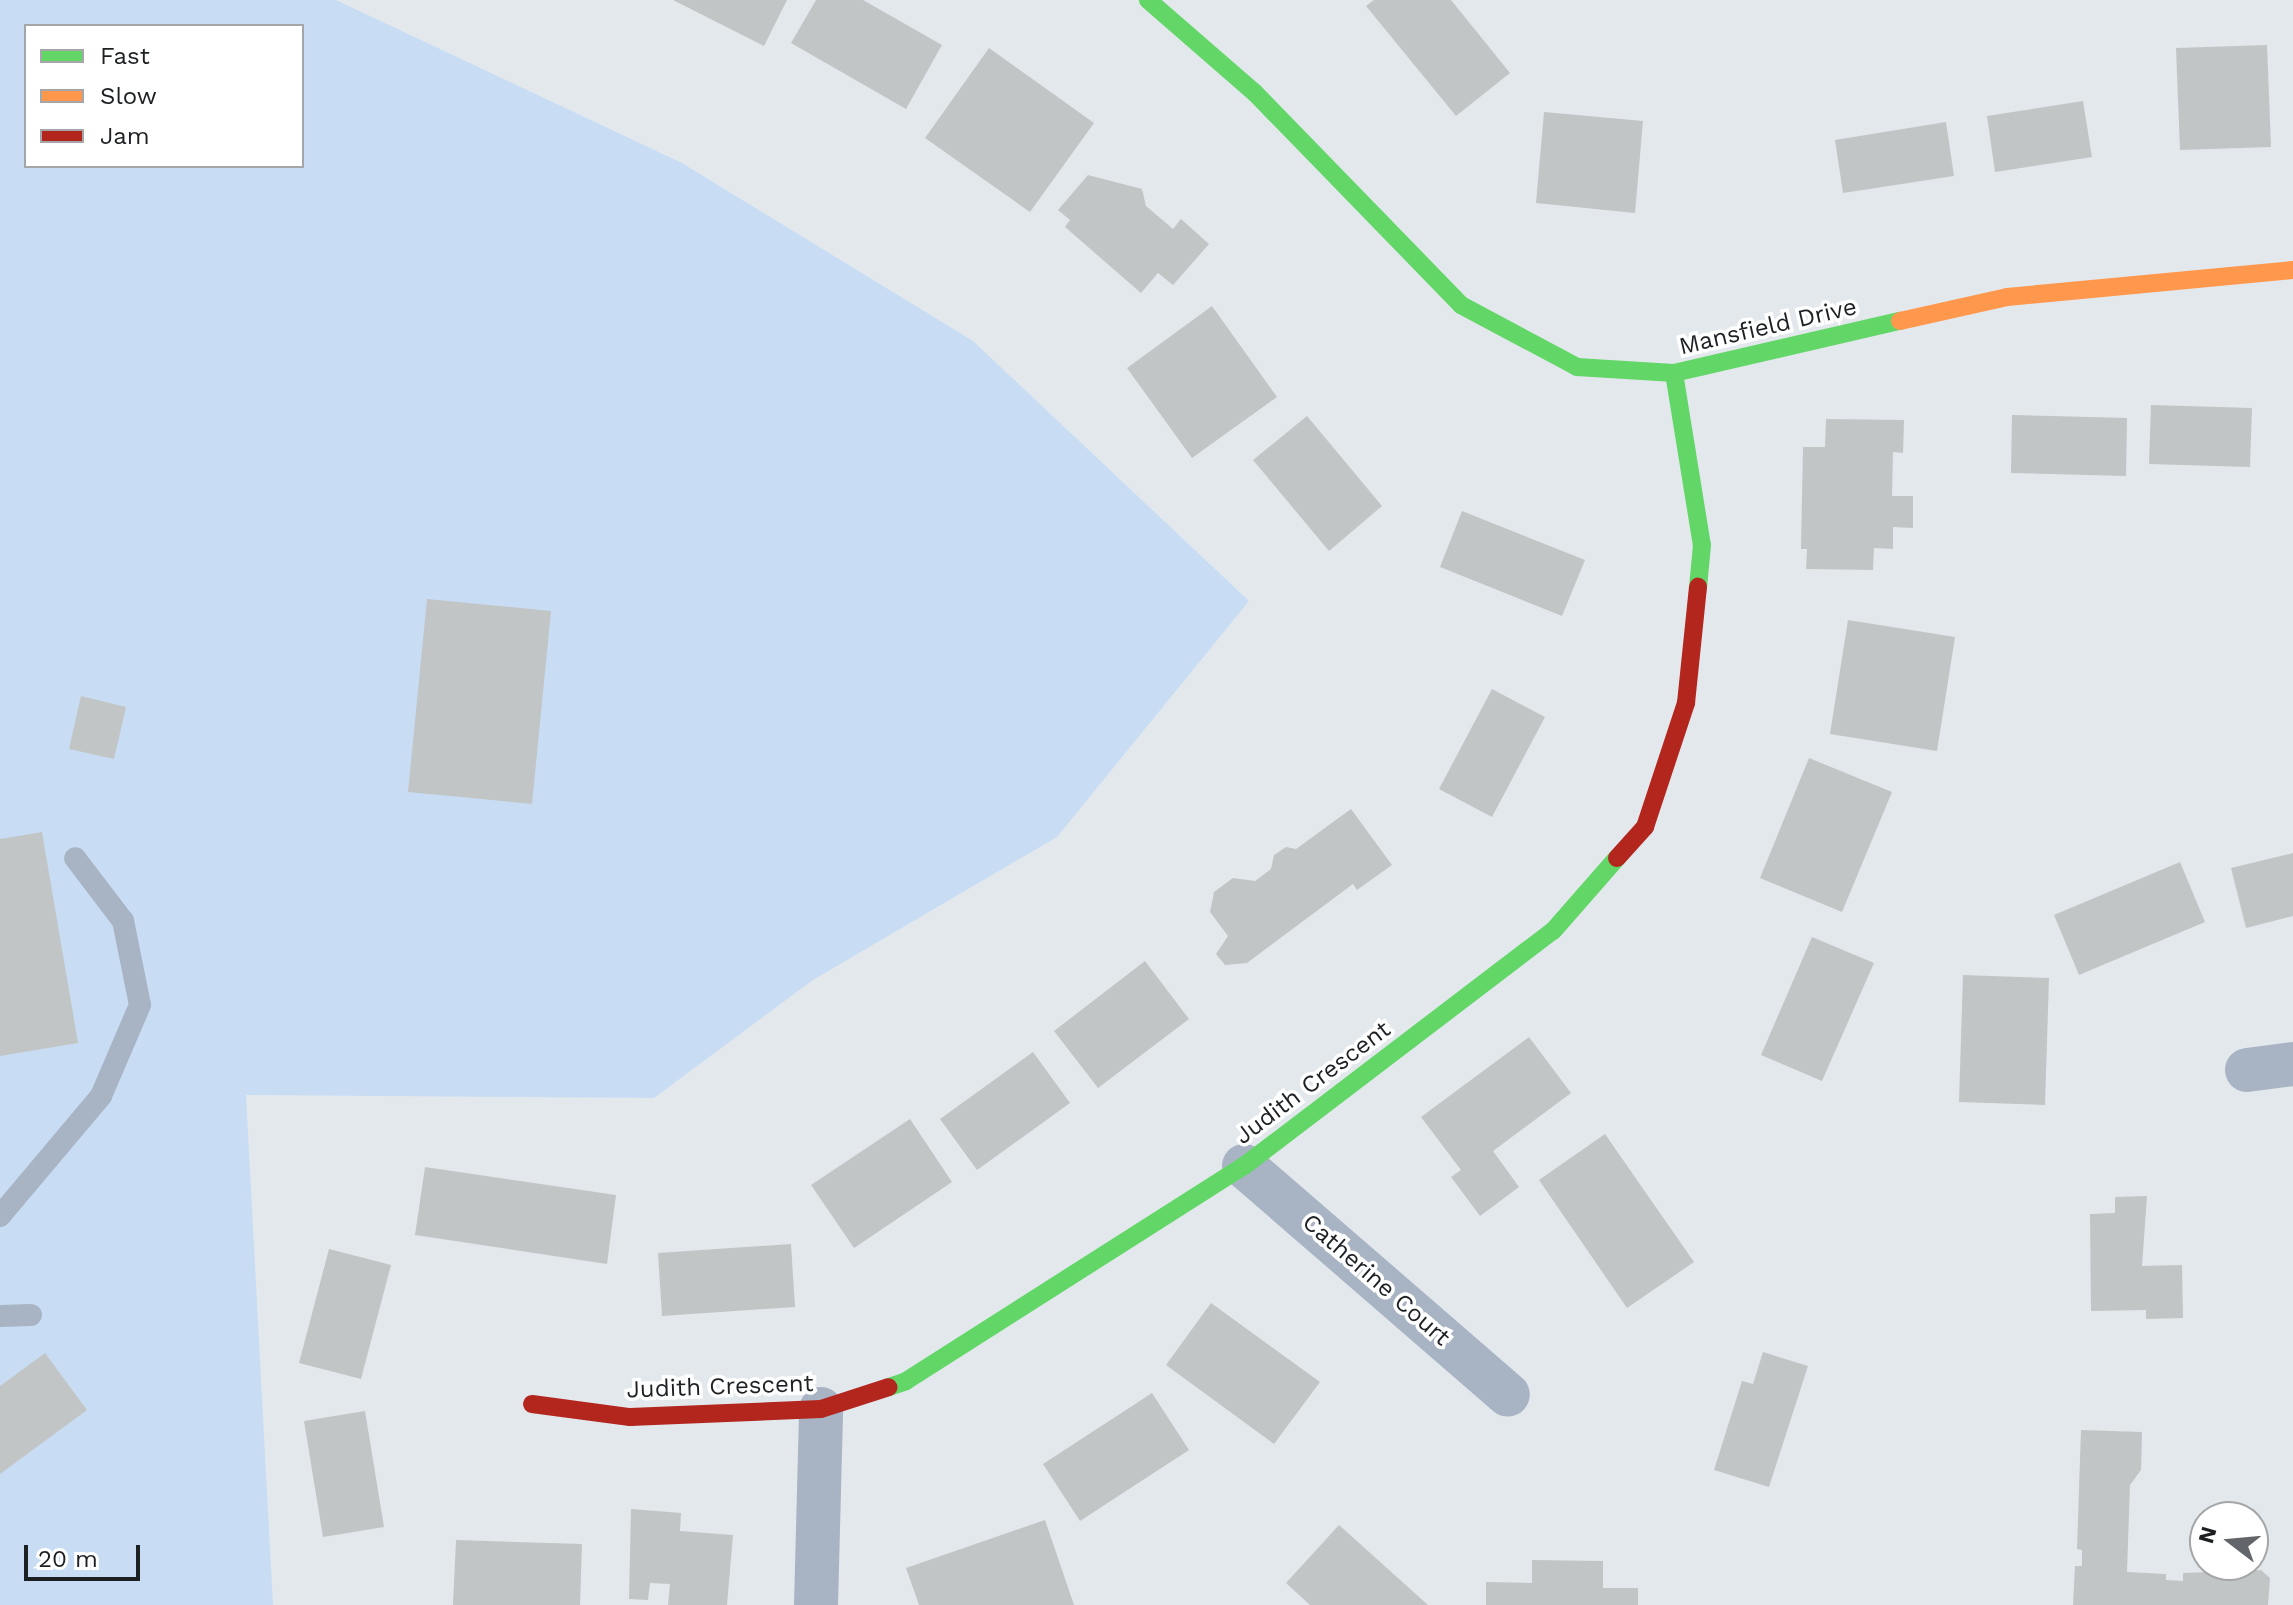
<!DOCTYPE html>
<html>
<head>
<meta charset="utf-8">
<style>
	body { margin:0 }
	#map { position:relative; width:2293px; height:1605px; overflow:hidden; background:#e3e8ed; font-family:"Work Sans",sans-serif }
	div>[style] { position:absolute }
	.green>* { inset:0; background:#c8ddf4 }
	.building>* { inset:0; background:#c2c5c5 }
	.lane>* { height:22px; margin:-11px; padding:0 11px; transform-origin:11px; border-radius:11px; background:#a8b4c3 }
	.street>* { height:44px; margin:-22px; padding:0 22px; transform-origin:22px; border-radius:22px; background:#a8b4c3 }
	.fast>* { height:18px; margin:-9px; padding:0 9px; transform-origin:9px; border-radius:9px; background:#63d668 }
	.slow>* { height:18px; margin:-9px; padding:0 9px; transform-origin:9px; border-radius:9px; background:#ff974d }
	.jam>* { height:18px; margin:-9px; padding:0 9px; transform-origin:9px; border-radius:9px; background:#b3261e }
	span { translate:-50% -50%; white-space:nowrap; text-align:center; line-height:1.15; -webkit-text-stroke:7px #fff; paint-order:stroke }
	.street-label { font-size:24px; color:#1d2023 }
	.legend { position:absolute; left:24px; top:24px; width:280px; height:144px; box-sizing:border-box; background:#fff; border:2px solid #a5a6a7; margin:0; padding:10px 14px; list-style:none; font-size:24px; color:#1d2023 }
	.legend li { display:flex; align-items:center; gap:16px; height:40px }
	.legend b { width:40px; border:2px solid #a5a6a7 }
	.north { position:absolute; left:2189px; top:1501px; width:80px; height:80px; box-sizing:border-box; background:#fff; border:2px solid #a5a6a7; border-radius:50%; rotate:286deg; font-size:22px; font-weight:700; line-height:32px; text-align:center; color:#1d2023 }
	.north::after { content:''; display:block; margin:auto; width:28px; height:36px; background:#62666a; clip-path:polygon(50% 0,100% 100%,50% 72%,0 100%) }
	.scale { position:absolute; left:24px; top:1545px; width:116px; height:36px; box-sizing:border-box; border:4px solid #1d2023; border-top:0; padding-left:10px; font-size:24px; line-height:28px; white-space:nowrap; color:#1d2023; -webkit-text-stroke:6px #fff; paint-order:stroke }
</style>
</head>
<body>
<div id="map">
	<div class="green">
		<i style="clip-path:polygon(evenodd,0 0,336px 0,682px 163px,973px 341px,1249px 601px,1057px 837px,813px 980px,654px 1098px,246px 1095px,273px 1605px,0 1605px,0 0,26px 26px,302px 26px,302px 166px,26px 166px,26px 26px)"></i>
	</div>
	<div class="building">
		<i style="clip-path:polygon(673px 0,787px 0,764px 46px)"></i>
		<i style="clip-path:polygon(816px 0,863px 0,942px 45px,906px 109px,791px 43px)"></i>
		<i style="clip-path:polygon(1374px 0,1451px 0,1510px 73px,1456px 116px,1366px 6px)"></i>
		<i style="clip-path:polygon(2267px 45px,2271px 147px,2180px 150px,2176px 48px)"></i>
		<i style="clip-path:polygon(989px 48px,1094px 123px,1030px 212px,925px 138px)"></i>
		<i style="clip-path:polygon(2083px 101px,2092px 157px,1995px 172px,1987px 116px)"></i>
		<i style="clip-path:polygon(1544px 112px,1643px 121px,1635px 213px,1536px 203px)"></i>
		<i style="clip-path:polygon(1946px 122px,1954px 176px,1843px 193px,1835px 140px)"></i>
		<i style="clip-path:polygon(1088px 175px,1142px 189px,1146px 206px,1173px 229px,1181px 219px,1209px 244px,1173px 285px,1158px 273px,1141px 293px,1065px 227px,1070px 220px,1058px 210px)"></i>
		<i style="clip-path:polygon(1212px 306px,1277px 397px,1192px 458px,1127px 368px)"></i>
		<i style="clip-path:polygon(2151px 405px,2252px 408px,2250px 467px,2149px 464px)"></i>
		<i style="clip-path:polygon(2012px 415px,2127px 418px,2126px 476px,2011px 473px)"></i>
		<i style="clip-path:polygon(1307px 416px,1382px 506px,1329px 551px,1253px 460px)"></i>
		<i style="clip-path:polygon(1826px 419px,1904px 420px,1903px 453px,1893px 452px,1892px 496px,1913px 496px,1913px 528px,1893px 527px,1893px 549px,1874px 548px,1873px 570px,1806px 569px,1807px 549px,1801px 549px,1803px 447px,1825px 447px)"></i>
		<i style="clip-path:polygon(1462px 511px,1585px 560px,1562px 616px,1440px 567px)"></i>
		<i style="clip-path:polygon(427px 599px,551px 611px,532px 804px,408px 792px)"></i>
		<i style="clip-path:polygon(1848px 620px,1955px 637px,1937px 751px,1830px 734px)"></i>
		<i style="clip-path:polygon(1492px 689px,1545px 717px,1492px 817px,1439px 789px)"></i>
		<i style="clip-path:polygon(81px 696px,126px 707px,114px 759px,69px 749px)"></i>
		<i style="clip-path:polygon(1809px 758px,1892px 792px,1842px 912px,1760px 878px)"></i>
		<i style="clip-path:polygon(1351px 809px,1392px 865px,1357px 890px,1353px 884px,1247px 963px,1225px 965px,1216px 954px,1228px 936px,1210px 912px,1214px 892px,1233px 878px,1255px 881px,1271px 869px,1274px 855px,1286px 847px,1296px 849px)"></i>
		<i style="clip-path:polygon(42px 832px,78px 1043px,0 1056px,0 839px)"></i>
		<i style="clip-path:polygon(2293px 853px,2293px 916px,2246px 928px,2231px 868px)"></i>
		<i style="clip-path:polygon(2180px 862px,2205px 922px,2079px 975px,2054px 915px)"></i>
		<i style="clip-path:polygon(1812px 937px,1874px 963px,1822px 1081px,1761px 1055px)"></i>
		<i style="clip-path:polygon(1145px 961px,1189px 1019px,1098px 1088px,1054px 1031px)"></i>
		<i style="clip-path:polygon(1963px 975px,2049px 978px,2045px 1105px,1959px 1102px)"></i>
		<i style="clip-path:polygon(1529px 1037px,1571px 1093px,1493px 1151px,1519px 1187px,1480px 1216px,1451px 1177px,1461px 1170px,1421px 1117px)"></i>
		<i style="clip-path:polygon(1033px 1052px,1070px 1103px,977px 1170px,940px 1119px)"></i>
		<i style="clip-path:polygon(910px 1119px,952px 1182px,854px 1248px,811px 1185px)"></i>
		<i style="clip-path:polygon(1605px 1134px,1694px 1262px,1627px 1308px,1539px 1180px)"></i>
		<i style="clip-path:polygon(425px 1167px,616px 1195px,607px 1264px,415px 1235px)"></i>
		<i style="clip-path:polygon(2147px 1196px,2142px 1266px,2182px 1265px,2183px 1318px,2146px 1319px,2146px 1310px,2091px 1311px,2090px 1214px,2115px 1213px,2115px 1197px)"></i>
		<i style="clip-path:polygon(791px 1244px,795px 1307px,662px 1316px,658px 1253px)"></i>
		<i style="clip-path:polygon(329px 1249px,391px 1265px,361px 1379px,299px 1363px)"></i>
		<i style="clip-path:polygon(1211px 1303px,1320px 1382px,1274px 1444px,1166px 1365px)"></i>
		<i style="clip-path:polygon(1763px 1352px,1808px 1366px,1769px 1487px,1714px 1470px,1742px 1381px,1753px 1384px)"></i>
		<i style="clip-path:polygon(45px 1353px,87px 1410px,0 1474px,0 1386px)"></i>
		<i style="clip-path:polygon(1152px 1393px,1189px 1450px,1080px 1521px,1043px 1464px)"></i>
		<i style="clip-path:polygon(365px 1411px,384px 1527px,323px 1537px,304px 1421px)"></i>
		<i style="clip-path:polygon(2081px 1430px,2142px 1432px,2141px 1470px,2130px 1485px,2127px 1572px,2166px 1574px,2166px 1580px,2183px 1581px,2183px 1573px,2261px 1570px,2270px 1578px,2268px 1605px,2073px 1605px,2075px 1566px,2082px 1566px,2082px 1550px,2077px 1549px)"></i>
		<i style="clip-path:polygon(631px 1509px,681px 1513px,680px 1531px,733px 1535px,727px 1605px,668px 1605px,670px 1584px,650px 1583px,648px 1600px,629px 1599px)"></i>
		<i style="clip-path:polygon(1045px 1520px,1074px 1605px,919px 1605px,906px 1568px)"></i>
		<i style="clip-path:polygon(1339px 1525px,1428px 1605px,1310px 1605px,1286px 1583px)"></i>
		<i style="clip-path:polygon(456px 1540px,582px 1544px,580px 1605px,453px 1605px)"></i>
		<i style="clip-path:polygon(1532px 1560px,1603px 1561px,1603px 1588px,1638px 1588px,1638px 1605px,1486px 1605px,1486px 1582px,1532px 1583px)"></i>
	</div>
	<div class="lane">
		<i style="left:0;top:1216px;width:157px;rotate:-49.9deg"></i>
		<i style="left:101px;top:1096px;width:99px;rotate:-66.8deg"></i>
		<i style="left:140px;top:1005px;width:86px;rotate:-101.4deg"></i>
		<i style="left:123px;top:921px;width:79px;rotate:-127.3deg"></i>
		<i style="left:0;top:1316px;width:31px;rotate:-2deg"></i>
	</div>
	<div class="street">
		<i style="left:2247px;top:1070px;width:46px;rotate:-7.4deg"></i>
		<i style="left:1244px;top:1166px;width:349px;rotate:40.9deg"></i>
		<i style="left:816px;top:1605px;width:196px;rotate:-88.5deg"></i>
	</div>
	<div class="fast">
		<i style="left:1148px;top:0;width:142px;rotate:41deg"></i>
		<i style="left:1255px;top:93px;width:296px;rotate:45.8deg"></i>
		<i style="left:1461px;top:305px;width:132px;rotate:28.1deg"></i>
		<i style="left:1577px;top:367px;width:97px;rotate:3.5deg"></i>
		<i style="left:1674px;top:373px;width:232px;rotate:-13deg"></i>
		<i style="left:1674px;top:373px;width:174px;rotate:80.8deg"></i>
		<i style="left:1702px;top:545px;width:42px;rotate:95.4deg"></i>
		<i style="left:889px;top:1387px;width:18px;rotate:-19deg"></i>
		<i style="left:906px;top:1381px;width:401px;rotate:-32.5deg"></i>
		<i style="left:1244px;top:1166px;width:388px;rotate:-37.3deg"></i>
		<i style="left:1553px;top:931px;width:97px;rotate:-48.8deg"></i>
	</div>
	<div class="slow">
		<i style="left:1900px;top:321px;width:110px;rotate:-12.6deg"></i>
		<i style="left:2007px;top:297px;width:287px;rotate:-5.4deg"></i>
	</div>
	<div class="jam">
		<i style="left:1617px;top:858px;width:42px;rotate:-47.9deg"></i>
		<i style="left:1645px;top:827px;width:131px;rotate:-71.7deg"></i>
		<i style="left:1686px;top:703px;width:117px;rotate:-84.1deg"></i>
		<i style="left:532px;top:1404px;width:99px;rotate:7.6deg"></i>
		<i style="left:630px;top:1417px;width:191px;rotate:-2.4deg"></i>
		<i style="left:821px;top:1409px;width:71px;rotate:-17.9deg"></i>
	</div>
	<div class="street-label">
		<span style="left:1768px;top:327px;rotate:-13deg">Mansfield Drive</span>
		<span style="left:1313px;top:1083px;rotate:-37deg">Judith Crescent</span>
		<span style="left:1376px;top:1280px;rotate:41deg">Catherine Court</span>
		<span style="left:720px;top:1387px;rotate:-2deg">Judith Crescent</span>
	</div>
	<ul class="legend">
	<li><b style="height:10px;background:#63d668"></b>Fast</li>
	<li><b style="height:10px;background:#ff974d"></b>Slow</li>
	<li><b style="height:10px;background:#b3261e"></b>Jam</li>
	</ul>
	<div class="north">N</div>
	<div class="scale">20 m</div>
</div>
</body>
</html>
